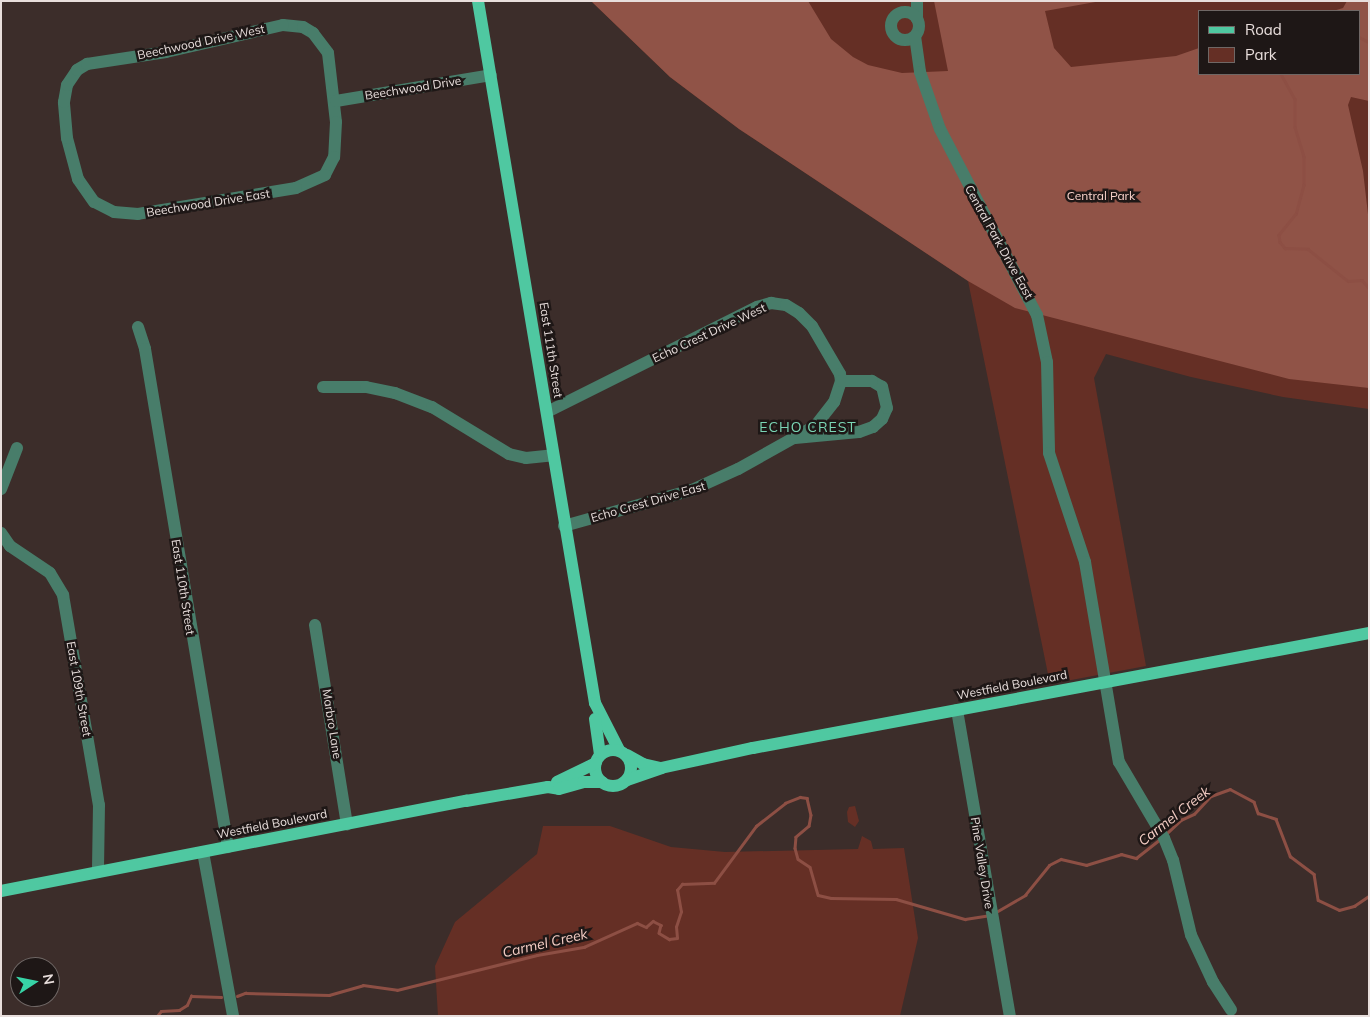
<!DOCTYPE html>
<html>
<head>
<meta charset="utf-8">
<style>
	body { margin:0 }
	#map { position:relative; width:1370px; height:1017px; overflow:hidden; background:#3c2d2a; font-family:Mulish,sans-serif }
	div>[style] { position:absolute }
	.green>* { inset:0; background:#652f25 }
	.forest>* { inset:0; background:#905347 }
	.stream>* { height:2.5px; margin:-1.25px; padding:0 1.25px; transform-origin:1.25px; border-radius:1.25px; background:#8d4f44 }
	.minor>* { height:12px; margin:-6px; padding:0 6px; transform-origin:6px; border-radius:6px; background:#487d6a }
	.minor>.ring { margin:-6px; padding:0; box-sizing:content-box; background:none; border:12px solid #487d6a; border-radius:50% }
	.major>* { height:12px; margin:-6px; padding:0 6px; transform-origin:6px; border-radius:6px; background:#4fc8a1 }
	.major>.ring { margin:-6px; padding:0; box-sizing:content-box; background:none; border:12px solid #4fc8a1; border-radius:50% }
	span { translate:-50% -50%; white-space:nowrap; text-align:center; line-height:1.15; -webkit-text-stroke:5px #1e1716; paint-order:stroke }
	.street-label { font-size:12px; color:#e8dedc }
	.park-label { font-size:12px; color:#fad3cb }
	.neighbourhood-label { font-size:14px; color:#7bd6b5; letter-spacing:1px }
	.water-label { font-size:14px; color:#f5cec5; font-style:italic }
	.frame { position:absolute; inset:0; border:2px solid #e8dedc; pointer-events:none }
	.legend { position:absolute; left:1198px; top:10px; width:162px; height:65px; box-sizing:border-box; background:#1e1716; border:1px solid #6f6765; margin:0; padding:6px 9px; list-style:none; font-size:15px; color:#e8dedc }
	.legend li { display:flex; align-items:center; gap:10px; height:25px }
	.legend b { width:25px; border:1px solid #6f6765 }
	.north { position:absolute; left:10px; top:957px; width:50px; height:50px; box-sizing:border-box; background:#1e1716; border:1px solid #6f6765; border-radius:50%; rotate:79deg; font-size:14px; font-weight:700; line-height:20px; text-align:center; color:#e8dedc }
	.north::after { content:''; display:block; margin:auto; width:18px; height:22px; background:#37d4a6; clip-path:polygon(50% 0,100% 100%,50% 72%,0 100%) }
</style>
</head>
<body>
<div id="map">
	<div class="green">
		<i style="clip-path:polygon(evenodd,591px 1px,1369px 1px,1369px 409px,1283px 397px,1191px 377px,1106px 354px,1094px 378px,1146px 666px,1050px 684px,968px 281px,739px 129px,670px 77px,591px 1px,1199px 11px,1359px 11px,1359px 74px,1199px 74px,1199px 11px)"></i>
		<i style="clip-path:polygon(855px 806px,859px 821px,855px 827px,848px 822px,847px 812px,849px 807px)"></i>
		<i style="clip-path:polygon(543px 826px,610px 826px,671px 847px,725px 852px,858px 849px,862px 836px,871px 841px,873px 849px,904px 848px,918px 938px,900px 1016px,438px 1016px,435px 966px,455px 922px,537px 854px)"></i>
	</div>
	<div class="forest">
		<i style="clip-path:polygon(591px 1px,808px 1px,831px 39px,853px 57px,868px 65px,902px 73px,948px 71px,934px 1px,1101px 1px,1045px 11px,1054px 48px,1071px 67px,1176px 56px,1199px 48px,1199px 74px,1359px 74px,1359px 11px,1333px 11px,1343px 8px,1347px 1px,1369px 1px,1369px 101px,1351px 97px,1348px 105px,1363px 171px,1369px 223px,1369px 388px,1289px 379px,1015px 308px,968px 281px,739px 129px,670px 77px)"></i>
	</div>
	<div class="stream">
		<i style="left:1359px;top:37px;width:11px;rotate:27deg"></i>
		<i style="left:1281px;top:74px;width:29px;rotate:61deg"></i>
		<i style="left:1295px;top:99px;width:28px;rotate:90deg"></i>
		<i style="left:1295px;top:127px;width:31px;rotate:73deg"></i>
		<i style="left:1304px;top:157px;width:28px;rotate:90deg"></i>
		<i style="left:1304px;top:185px;width:30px;rotate:105deg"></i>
		<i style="left:1296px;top:214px;width:27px;rotate:129deg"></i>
		<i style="left:1279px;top:235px;width:7px;rotate:82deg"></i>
		<i style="left:1280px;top:242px;width:8px;rotate:50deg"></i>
		<i style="left:1285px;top:248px;width:23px;rotate:2deg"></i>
		<i style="left:1308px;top:249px;width:51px;rotate:38.7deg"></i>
		<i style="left:1348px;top:281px;width:14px;rotate:-4deg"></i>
		<i style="left:1362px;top:280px;width:11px;rotate:49deg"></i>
		<i style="left:1166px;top:834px;width:21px;rotate:-43deg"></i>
		<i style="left:1181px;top:820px;width:14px;rotate:-25deg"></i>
		<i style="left:1194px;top:814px;width:25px;rotate:-47deg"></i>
		<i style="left:1211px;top:796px;width:20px;rotate:-20deg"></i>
		<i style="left:1230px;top:789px;width:27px;rotate:28deg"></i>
		<i style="left:1254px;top:802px;width:12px;rotate:70deg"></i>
		<i style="left:1258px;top:813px;width:19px;rotate:18deg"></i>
		<i style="left:1276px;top:819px;width:40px;rotate:69deg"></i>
		<i style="left:1290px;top:856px;width:30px;rotate:37deg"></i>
		<i style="left:1314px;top:874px;width:26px;rotate:81deg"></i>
		<i style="left:1318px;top:900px;width:23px;rotate:25deg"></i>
		<i style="left:1339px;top:910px;width:16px;rotate:-15deg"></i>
		<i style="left:1354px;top:906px;width:18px;rotate:-34deg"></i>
		<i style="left:996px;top:912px;width:34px;rotate:-30deg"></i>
		<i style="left:1025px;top:895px;width:38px;rotate:-51deg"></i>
		<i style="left:1049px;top:865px;width:13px;rotate:-27deg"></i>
		<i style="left:1061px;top:859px;width:26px;rotate:13deg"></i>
		<i style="left:1086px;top:865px;width:37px;rotate:-17deg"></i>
		<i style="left:1121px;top:854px;width:16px;rotate:15deg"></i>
		<i style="left:1136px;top:858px;width:31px;rotate:-38deg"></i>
		<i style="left:237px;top:996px;width:9px;rotate:-21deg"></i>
		<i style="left:245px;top:993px;width:84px;rotate:1.4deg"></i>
		<i style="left:329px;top:995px;width:35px;rotate:-16deg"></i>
		<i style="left:363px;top:985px;width:34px;rotate:8deg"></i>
		<i style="left:397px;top:990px;width:144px;rotate:-14deg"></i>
		<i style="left:537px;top:955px;width:48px;rotate:-9.7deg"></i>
		<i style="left:584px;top:947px;width:58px;rotate:-24.4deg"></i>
		<i style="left:637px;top:923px;width:10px;rotate:24deg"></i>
		<i style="left:646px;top:927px;width:9px;rotate:-41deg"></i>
		<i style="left:653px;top:921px;width:9px;rotate:27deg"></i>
		<i style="left:661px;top:925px;width:8px;rotate:104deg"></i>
		<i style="left:659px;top:933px;width:12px;rotate:31deg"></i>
		<i style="left:669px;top:939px;width:8px;rotate:-7deg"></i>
		<i style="left:677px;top:938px;width:11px;rotate:-95deg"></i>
		<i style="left:676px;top:927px;width:16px;rotate:-72deg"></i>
		<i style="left:681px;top:912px;width:22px;rotate:-100deg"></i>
		<i style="left:677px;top:890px;width:8px;rotate:-50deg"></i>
		<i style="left:682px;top:884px;width:32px;rotate:-2deg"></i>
		<i style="left:714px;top:883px;width:71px;rotate:-53.6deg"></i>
		<i style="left:756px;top:826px;width:37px;rotate:-38deg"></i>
		<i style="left:785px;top:803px;width:16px;rotate:-22deg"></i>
		<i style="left:800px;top:797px;width:7px;rotate:8deg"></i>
		<i style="left:807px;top:798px;width:17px;rotate:77deg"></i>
		<i style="left:811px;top:815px;width:11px;rotate:100deg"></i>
		<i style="left:809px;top:826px;width:17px;rotate:140deg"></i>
		<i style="left:796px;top:837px;width:11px;rotate:95deg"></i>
		<i style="left:795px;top:848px;width:11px;rotate:75deg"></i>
		<i style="left:798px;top:859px;width:14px;rotate:34deg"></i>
		<i style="left:810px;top:867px;width:29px;rotate:74deg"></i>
		<i style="left:818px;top:895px;width:13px;rotate:13deg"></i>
		<i style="left:831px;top:898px;width:65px;rotate:0.9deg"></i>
		<i style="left:896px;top:899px;width:72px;rotate:16.2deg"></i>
		<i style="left:965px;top:919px;width:24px;rotate:-9deg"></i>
		<i style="left:157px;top:1016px;width:6px;rotate:-51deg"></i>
		<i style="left:161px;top:1011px;width:18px;rotate:-3deg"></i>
		<i style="left:179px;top:1010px;width:9px;rotate:-32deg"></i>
		<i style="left:187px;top:1005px;width:10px;rotate:-66deg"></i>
		<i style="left:191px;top:996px;width:30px;rotate:2deg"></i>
	</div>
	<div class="minor">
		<i style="left:917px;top:1px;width:18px;rotate:90deg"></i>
		<i class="ring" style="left:891px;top:12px;width:16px;height:16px"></i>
		<i style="left:283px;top:25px;width:20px;rotate:6deg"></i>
		<i style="left:303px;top:27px;width:12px;rotate:31deg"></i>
		<i style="left:313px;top:33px;width:25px;rotate:53deg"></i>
		<i style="left:328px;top:53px;width:69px;rotate:83.4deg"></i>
		<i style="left:336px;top:122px;width:35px;rotate:93deg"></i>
		<i style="left:334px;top:157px;width:20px;rotate:117deg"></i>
		<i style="left:325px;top:175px;width:32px;rotate:156deg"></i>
		<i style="left:296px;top:188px;width:160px;rotate:170.7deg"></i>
		<i style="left:138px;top:214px;width:24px;rotate:-175deg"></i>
		<i style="left:114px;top:212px;width:22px;rotate:-153deg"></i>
		<i style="left:94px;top:202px;width:28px;rotate:-125deg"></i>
		<i style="left:78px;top:179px;width:42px;rotate:-105deg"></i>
		<i style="left:67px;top:138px;width:36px;rotate:-95deg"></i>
		<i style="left:64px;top:102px;width:17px;rotate:-80deg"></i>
		<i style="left:67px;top:85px;width:18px;rotate:-56deg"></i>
		<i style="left:77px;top:70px;width:12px;rotate:-31deg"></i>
		<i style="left:87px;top:64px;width:80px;rotate:-8.6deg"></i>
		<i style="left:166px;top:52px;width:120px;rotate:-13deg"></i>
		<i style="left:915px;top:36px;width:36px;rotate:82deg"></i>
		<i style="left:920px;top:72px;width:60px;rotate:70.7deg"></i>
		<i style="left:940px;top:129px;width:210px;rotate:62.5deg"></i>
		<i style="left:1037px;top:315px;width:48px;rotate:78deg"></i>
		<i style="left:1047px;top:362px;width:91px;rotate:88.7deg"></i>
		<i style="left:1049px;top:453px;width:115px;rotate:71.7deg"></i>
		<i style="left:1085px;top:562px;width:203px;rotate:80.4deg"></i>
		<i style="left:1119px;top:762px;width:88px;rotate:59.4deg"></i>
		<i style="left:1164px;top:838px;width:24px;rotate:68deg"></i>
		<i style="left:1173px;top:860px;width:77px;rotate:76.5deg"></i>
		<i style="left:1191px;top:935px;width:52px;rotate:64.9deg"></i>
		<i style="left:1213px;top:982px;width:33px;rotate:57deg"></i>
		<i style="left:336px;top:101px;width:157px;rotate:-9.5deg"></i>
		<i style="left:138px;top:327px;width:23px;rotate:72deg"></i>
		<i style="left:145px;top:349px;width:505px;rotate:80.54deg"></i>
		<i style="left:323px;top:387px;width:43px"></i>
		<i style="left:366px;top:387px;width:30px;rotate:12deg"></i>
		<i style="left:395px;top:393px;width:40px;rotate:21deg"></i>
		<i style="left:432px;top:407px;width:90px;rotate:31.4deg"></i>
		<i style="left:509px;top:454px;width:17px;rotate:13deg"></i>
		<i style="left:526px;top:458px;width:27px;rotate:-6deg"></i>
		<i style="left:547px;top:412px;width:235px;rotate:-26.6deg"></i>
		<i style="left:757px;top:307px;width:15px;rotate:-16deg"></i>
		<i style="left:771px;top:303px;width:15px;rotate:8deg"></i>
		<i style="left:786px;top:305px;width:15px;rotate:32deg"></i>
		<i style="left:799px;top:313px;width:18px;rotate:45deg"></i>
		<i style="left:812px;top:326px;width:56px;rotate:59.7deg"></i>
		<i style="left:840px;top:374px;width:7px;rotate:82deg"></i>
		<i style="left:841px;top:381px;width:22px;rotate:108deg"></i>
		<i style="left:834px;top:402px;width:31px;rotate:128deg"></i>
		<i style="left:815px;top:426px;width:88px;rotate:150.8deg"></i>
		<i style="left:738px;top:469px;width:51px;rotate:155.5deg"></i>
		<i style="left:692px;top:490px;width:133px;rotate:164.3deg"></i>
		<i style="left:795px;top:438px;width:64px;rotate:-5.4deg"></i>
		<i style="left:859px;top:432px;width:15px;rotate:-20deg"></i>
		<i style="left:873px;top:427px;width:12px;rotate:-42deg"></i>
		<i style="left:882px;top:419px;width:12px;rotate:-66deg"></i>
		<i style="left:887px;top:408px;width:22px;rotate:-103deg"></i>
		<i style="left:882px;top:387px;width:12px;rotate:-149deg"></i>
		<i style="left:872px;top:381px;width:31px;rotate:180deg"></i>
		<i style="left:1px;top:489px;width:44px;rotate:-68.7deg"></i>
		<i style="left:1px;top:533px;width:16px;rotate:55deg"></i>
		<i style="left:10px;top:546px;width:48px;rotate:34deg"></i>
		<i style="left:50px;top:573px;width:26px;rotate:59deg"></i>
		<i style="left:63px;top:595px;width:213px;rotate:80.3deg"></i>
		<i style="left:99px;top:805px;width:67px;rotate:90.9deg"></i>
		<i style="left:315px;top:625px;width:202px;rotate:80.9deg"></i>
		<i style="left:957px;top:710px;width:311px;rotate:80.2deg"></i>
		<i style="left:203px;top:852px;width:167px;rotate:79.6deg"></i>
	</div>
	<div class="major">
		<i style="left:478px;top:1px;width:712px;rotate:80.54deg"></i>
		<i style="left:595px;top:703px;width:53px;rotate:62.9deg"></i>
		<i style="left:595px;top:719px;width:36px;rotate:82deg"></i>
		<i class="ring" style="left:595px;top:750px;width:24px;height:24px"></i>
		<i style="left:627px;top:755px;width:18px;rotate:29deg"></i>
		<i style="left:643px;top:764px;width:18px;rotate:13deg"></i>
		<i style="left:627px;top:780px;width:36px;rotate:-19deg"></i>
		<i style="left:661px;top:768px;width:94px;rotate:-12.3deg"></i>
		<i style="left:753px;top:748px;width:627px;rotate:-10.57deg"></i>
		<i style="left:557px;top:782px;width:43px;rotate:-26deg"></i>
		<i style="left:1px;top:891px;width:474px;rotate:-11deg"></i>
		<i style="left:466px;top:801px;width:83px;rotate:-9.7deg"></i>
		<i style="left:548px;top:787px;width:11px;rotate:10deg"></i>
		<i style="left:559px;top:789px;width:25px;rotate:-16deg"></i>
		<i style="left:583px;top:782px;width:19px"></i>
	</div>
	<div class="street-label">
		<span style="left:201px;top:42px;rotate:-12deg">Beechwood Drive West</span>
		<span style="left:413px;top:88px;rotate:-9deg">Beechwood Drive</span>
		<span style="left:208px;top:203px;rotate:-9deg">Beechwood Drive East</span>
		<span style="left:999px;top:242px;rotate:61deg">Central Park Drive East</span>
		<span style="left:709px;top:333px;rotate:-25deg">Echo Crest Drive West</span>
		<span style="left:551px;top:350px;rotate:81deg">East 111th Street</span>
		<span style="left:648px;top:502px;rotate:-16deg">Echo Crest Drive East</span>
		<span style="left:183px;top:587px;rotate:81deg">East 110th Street</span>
		<span style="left:1012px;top:685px;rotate:-11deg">Westfield Boulevard</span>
		<span style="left:79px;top:689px;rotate:80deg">East 109th Street</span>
		<span style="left:332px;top:724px;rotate:81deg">Marbro Lane</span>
		<span style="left:272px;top:824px;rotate:-11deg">Westfield Boulevard</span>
		<span style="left:982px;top:863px;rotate:81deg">Pine Valley Drive</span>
	</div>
	<div class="park-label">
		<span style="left:1101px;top:196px">Central Park</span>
	</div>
	<div class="neighbourhood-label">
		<span style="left:808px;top:427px">ECHO CREST</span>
	</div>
	<div class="water-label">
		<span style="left:1174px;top:816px;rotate:-38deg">Carmel Creek</span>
		<span style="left:545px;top:943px;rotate:-13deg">Carmel Creek</span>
	</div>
	<div class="frame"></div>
	<ul class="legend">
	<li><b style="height:6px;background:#4fc8a1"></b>Road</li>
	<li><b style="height:14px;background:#652f25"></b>Park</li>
	</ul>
	<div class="north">N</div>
</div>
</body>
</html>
